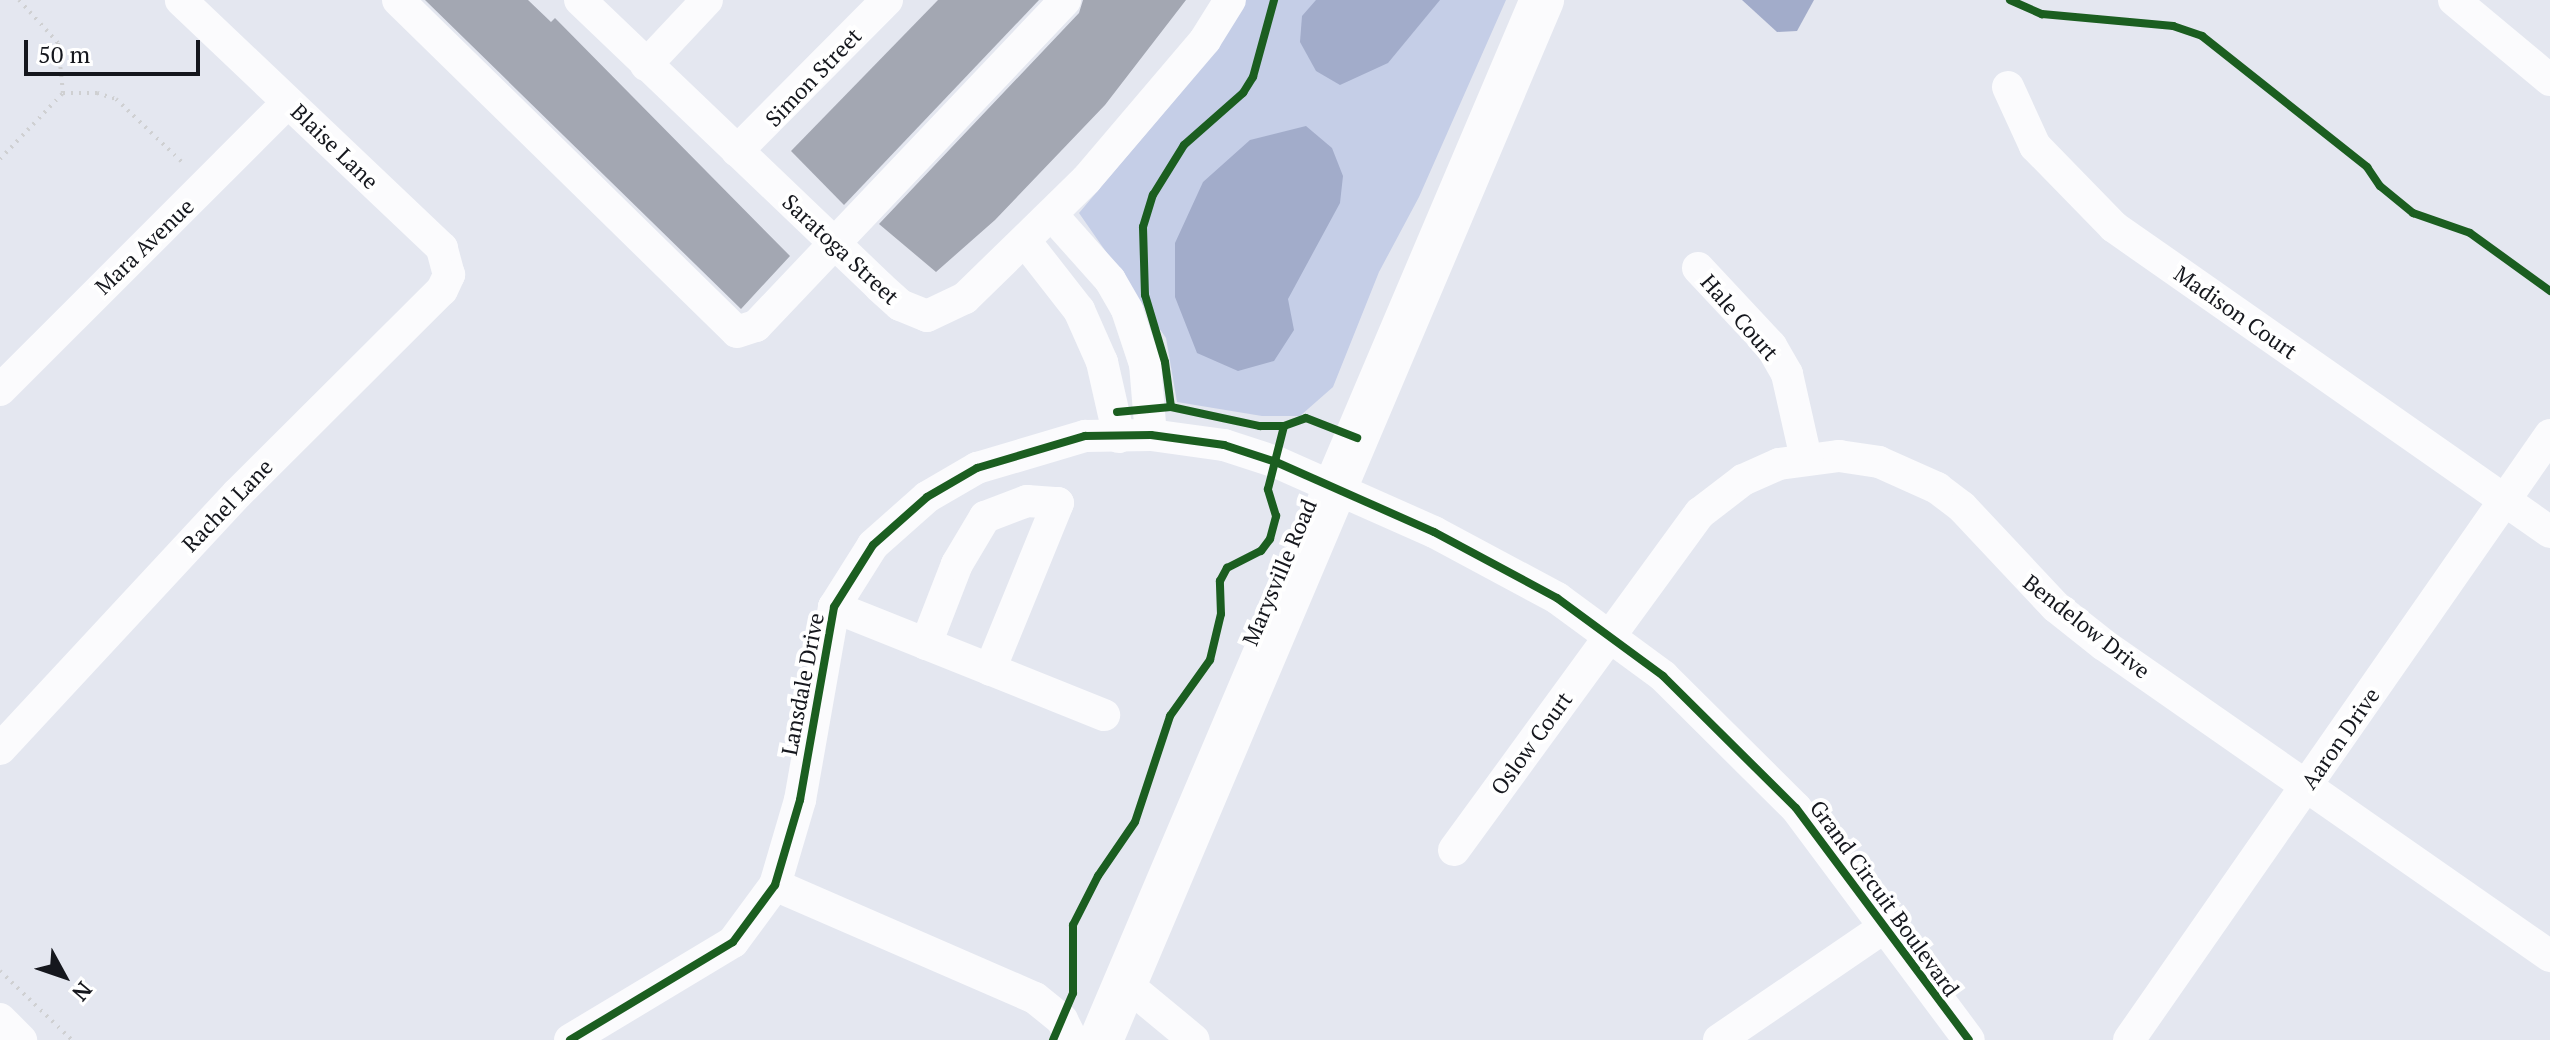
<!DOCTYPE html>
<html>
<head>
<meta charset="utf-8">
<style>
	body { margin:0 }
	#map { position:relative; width:2550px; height:1040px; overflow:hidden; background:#e4e7f0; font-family:"PT Serif",serif }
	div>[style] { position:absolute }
	.green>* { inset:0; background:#c5cee7 }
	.water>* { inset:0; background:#a2acca }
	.building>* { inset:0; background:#a3a7b2 }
	.path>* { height:4px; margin-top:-2px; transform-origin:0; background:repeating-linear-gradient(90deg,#cfd0d2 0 2px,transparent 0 8px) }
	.minor>* { height:32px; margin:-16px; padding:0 16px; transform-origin:16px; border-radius:16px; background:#fbfbfd }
	.highway>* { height:44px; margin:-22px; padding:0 22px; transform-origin:22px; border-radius:22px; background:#fbfbfd }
	.cycleway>* { height:8px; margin:-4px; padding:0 4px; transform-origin:4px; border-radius:4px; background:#1b5e20 }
	span { translate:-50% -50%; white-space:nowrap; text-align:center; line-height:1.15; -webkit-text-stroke:8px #fff; paint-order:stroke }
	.street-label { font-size:22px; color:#15171d }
	.north { position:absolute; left:24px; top:936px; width:80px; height:80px; -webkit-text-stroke:6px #fff; paint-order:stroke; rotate:130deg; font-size:22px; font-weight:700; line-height:32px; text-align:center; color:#15171d }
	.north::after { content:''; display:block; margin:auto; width:28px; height:36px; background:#15171d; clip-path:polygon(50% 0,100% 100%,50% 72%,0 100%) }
	.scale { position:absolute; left:24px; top:40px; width:176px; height:36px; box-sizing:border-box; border:4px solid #15171d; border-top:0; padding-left:10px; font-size:24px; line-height:28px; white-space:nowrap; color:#15171d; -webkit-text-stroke:6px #fff; paint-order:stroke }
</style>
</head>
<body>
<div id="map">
	<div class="green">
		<i style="clip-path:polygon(1243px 0,1506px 0,1419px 197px,1379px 272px,1333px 387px,1300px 416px,1262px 416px,1177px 402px,1166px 338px,1079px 213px,1183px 90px)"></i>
	</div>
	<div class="water">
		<i style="clip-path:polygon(1316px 0,1440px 0,1388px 63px,1340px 85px,1316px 71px,1300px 42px,1302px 16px)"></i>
		<i style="clip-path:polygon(1742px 0,1814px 0,1797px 31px,1777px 32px)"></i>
		<i style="clip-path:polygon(1306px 126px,1332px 148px,1343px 176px,1340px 203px,1288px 299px,1294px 330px,1274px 361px,1238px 371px,1197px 353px,1175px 297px,1175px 243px,1203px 182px,1250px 140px)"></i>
	</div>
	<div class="building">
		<i style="clip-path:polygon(425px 0,528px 0,551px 22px,555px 18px,790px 256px,741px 309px)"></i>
		<i style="clip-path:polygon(938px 0,1039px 0,844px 205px,791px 151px)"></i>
		<i style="clip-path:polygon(1083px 0,1186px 0,1105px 105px,995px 220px,936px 272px,879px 224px,1079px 13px)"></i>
	</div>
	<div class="path">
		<i style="left:19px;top:0;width:58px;rotate:47.8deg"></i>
		<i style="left:58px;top:43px;width:50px;rotate:84.3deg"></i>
		<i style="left:63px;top:93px;width:34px"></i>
		<i style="left:97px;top:93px;width:20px;rotate:18deg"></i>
		<i style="left:116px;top:99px;width:95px;rotate:43.7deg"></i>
		<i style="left:0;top:159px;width:91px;rotate:-46.3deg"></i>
		<i style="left:0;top:971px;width:100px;rotate:43.8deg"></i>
	</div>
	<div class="minor">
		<i style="left:398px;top:0;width:474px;rotate:44.4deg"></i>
		<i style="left:737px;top:332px;width:20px;rotate:-18deg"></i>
		<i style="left:756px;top:326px;width:449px;rotate:-46.5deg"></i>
		<i style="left:580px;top:0;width:414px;rotate:43.7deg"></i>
		<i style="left:879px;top:286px;width:28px;rotate:42deg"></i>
		<i style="left:900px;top:305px;width:29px;rotate:22deg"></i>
		<i style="left:927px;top:316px;width:42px;rotate:-25.3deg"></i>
		<i style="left:965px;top:298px;width:169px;rotate:-44.3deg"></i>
		<i style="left:1086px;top:180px;width:184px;rotate:-49.6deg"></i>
		<i style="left:1205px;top:40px;width:47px;rotate:-58deg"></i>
		<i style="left:2454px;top:0;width:125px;rotate:39.8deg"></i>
		<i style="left:646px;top:65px;width:89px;rotate:-46.8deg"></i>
		<i style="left:2008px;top:87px;width:65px;rotate:65.4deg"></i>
		<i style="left:2035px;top:146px;width:113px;rotate:45.7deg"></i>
		<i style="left:2114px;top:227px;width:532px;rotate:34.97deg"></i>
		<i style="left:737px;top:151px;width:213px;rotate:-45.2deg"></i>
		<i style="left:1052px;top:215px;width:87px;rotate:48.3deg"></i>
		<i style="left:1110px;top:280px;width:34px;rotate:60deg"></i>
		<i style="left:1127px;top:310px;width:57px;rotate:71.6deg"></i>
		<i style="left:1145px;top:364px;width:71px;rotate:85.2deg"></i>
		<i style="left:1025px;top:241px;width:88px;rotate:52deg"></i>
		<i style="left:1079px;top:310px;width:57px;rotate:66.1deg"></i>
		<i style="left:1102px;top:362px;width:77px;rotate:77.2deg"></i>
		<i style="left:1698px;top:268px;width:107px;rotate:46.9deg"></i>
		<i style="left:1771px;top:346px;width:32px;rotate:60deg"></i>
		<i style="left:1787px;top:374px;width:86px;rotate:77.3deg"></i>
		<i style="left:0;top:390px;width:407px;rotate:-45deg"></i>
		<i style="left:834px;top:607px;width:291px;rotate:21.8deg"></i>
		<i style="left:926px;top:644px;width:86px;rotate:-68.8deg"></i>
		<i style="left:957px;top:564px;width:55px;rotate:-59.2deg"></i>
		<i style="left:985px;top:517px;width:45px;rotate:-20.9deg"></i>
		<i style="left:1027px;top:501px;width:31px;rotate:4deg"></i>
		<i style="left:1058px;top:503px;width:180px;rotate:112.2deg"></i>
		<i style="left:0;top:749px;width:348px;rotate:-47.1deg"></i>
		<i style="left:237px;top:494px;width:289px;rotate:-44.9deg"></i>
		<i style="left:442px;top:290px;width:17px;rotate:-65deg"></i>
		<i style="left:449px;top:275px;width:28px;rotate:-105deg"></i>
		<i style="left:442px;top:248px;width:360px;rotate:-136.5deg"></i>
		<i style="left:1454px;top:850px;width:417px;rotate:-53.9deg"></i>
		<i style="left:1700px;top:513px;width:54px;rotate:-37.5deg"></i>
		<i style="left:1743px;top:480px;width:39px;rotate:-24deg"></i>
		<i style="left:1779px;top:464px;width:61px;rotate:-7.6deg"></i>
		<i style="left:1839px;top:456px;width:40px;rotate:8.5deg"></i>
		<i style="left:1879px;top:462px;width:64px;rotate:24.1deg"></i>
		<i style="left:1937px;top:488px;width:31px;rotate:37deg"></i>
		<i style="left:1962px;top:507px;width:137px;rotate:46.8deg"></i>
		<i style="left:2056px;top:607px;width:61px;rotate:38.4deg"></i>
		<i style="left:2104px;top:645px;width:544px;rotate:34.89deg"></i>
		<i style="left:775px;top:885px;width:283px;rotate:23.5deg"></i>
		<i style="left:1035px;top:998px;width:35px;rotate:39deg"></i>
		<i style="left:1062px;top:1020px;width:22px;rotate:63deg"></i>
		<i style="left:1125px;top:983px;width:89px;rotate:39.6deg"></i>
		<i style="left:0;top:1019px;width:30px;rotate:45deg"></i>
		<i style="left:570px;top:1040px;width:190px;rotate:-31deg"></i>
		<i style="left:733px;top:942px;width:71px;rotate:-53.6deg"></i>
		<i style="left:775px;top:885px;width:89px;rotate:-73.6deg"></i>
		<i style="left:800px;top:800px;width:196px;rotate:-80deg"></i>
		<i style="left:834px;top:607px;width:73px;rotate:-57.8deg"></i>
		<i style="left:873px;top:545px;width:72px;rotate:-41.6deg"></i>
		<i style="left:927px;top:497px;width:58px;rotate:-30.1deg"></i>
		<i style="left:977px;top:468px;width:113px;rotate:-16.5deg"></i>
		<i style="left:1085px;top:436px;width:66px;rotate:-0.9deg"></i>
		<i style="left:1151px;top:435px;width:74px;rotate:7.8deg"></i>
		<i style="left:1224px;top:445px;width:55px;rotate:18.1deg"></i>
		<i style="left:1276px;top:462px;width:173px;rotate:23.9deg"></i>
		<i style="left:1434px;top:532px;width:140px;rotate:28.2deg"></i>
		<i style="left:1557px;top:598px;width:132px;rotate:36.3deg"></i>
		<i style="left:1663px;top:676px;width:187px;rotate:44.8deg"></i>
		<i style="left:1796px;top:808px;width:289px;rotate:53.3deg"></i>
		<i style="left:1719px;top:1040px;width:199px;rotate:-34.3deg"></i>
		<i style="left:2129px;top:1040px;width:737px;rotate:-55.17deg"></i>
	</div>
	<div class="highway">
		<i style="left:1101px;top:1040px;width:1130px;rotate:-67.02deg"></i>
	</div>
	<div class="cycleway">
		<i style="left:2010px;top:0;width:35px;rotate:24deg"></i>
		<i style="left:2042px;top:14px;width:132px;rotate:5.2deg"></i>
		<i style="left:2173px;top:26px;width:31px;rotate:19deg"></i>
		<i style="left:2202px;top:36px;width:211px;rotate:38.4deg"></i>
		<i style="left:2367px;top:167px;width:23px;rotate:56deg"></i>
		<i style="left:2380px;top:186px;width:43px;rotate:39.3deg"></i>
		<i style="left:2413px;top:213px;width:60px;rotate:19.3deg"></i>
		<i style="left:2470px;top:233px;width:99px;rotate:35.9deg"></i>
		<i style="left:1171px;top:407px;width:45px;rotate:-97.6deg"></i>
		<i style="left:1165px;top:362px;width:70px;rotate:-106.6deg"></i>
		<i style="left:1145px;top:295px;width:68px;rotate:-91.7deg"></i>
		<i style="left:1143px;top:227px;width:34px;rotate:-73deg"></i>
		<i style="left:1153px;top:195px;width:59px;rotate:-58.2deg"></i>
		<i style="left:1184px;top:145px;width:79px;rotate:-41.4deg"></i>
		<i style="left:1243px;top:93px;width:19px;rotate:-58deg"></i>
		<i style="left:1253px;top:77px;width:80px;rotate:-74.7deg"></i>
		<i style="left:1117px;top:412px;width:54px;rotate:-5.3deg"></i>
		<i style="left:1171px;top:407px;width:91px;rotate:12.1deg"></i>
		<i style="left:1260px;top:426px;width:24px"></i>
		<i style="left:1284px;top:426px;width:23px;rotate:-20deg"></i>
		<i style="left:1306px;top:418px;width:55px;rotate:21.4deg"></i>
		<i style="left:570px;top:1040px;width:190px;rotate:-31deg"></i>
		<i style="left:733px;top:942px;width:71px;rotate:-53.6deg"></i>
		<i style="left:775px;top:885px;width:89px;rotate:-73.6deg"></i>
		<i style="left:800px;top:800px;width:196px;rotate:-80deg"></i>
		<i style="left:834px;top:607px;width:73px;rotate:-57.8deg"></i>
		<i style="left:873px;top:545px;width:72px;rotate:-41.6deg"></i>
		<i style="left:927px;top:497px;width:58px;rotate:-30.1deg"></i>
		<i style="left:977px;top:468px;width:113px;rotate:-16.5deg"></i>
		<i style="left:1085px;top:436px;width:66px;rotate:-0.9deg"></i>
		<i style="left:1151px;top:435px;width:74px;rotate:7.8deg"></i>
		<i style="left:1224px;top:445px;width:55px;rotate:18.1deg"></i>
		<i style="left:1276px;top:462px;width:173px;rotate:23.9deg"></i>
		<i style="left:1434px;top:532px;width:140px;rotate:28.2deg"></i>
		<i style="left:1557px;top:598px;width:132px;rotate:36.3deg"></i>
		<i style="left:1663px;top:676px;width:187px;rotate:44.8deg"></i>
		<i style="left:1796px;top:808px;width:289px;rotate:53.3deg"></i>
		<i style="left:1053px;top:1040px;width:51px;rotate:-66.9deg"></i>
		<i style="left:1073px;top:993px;width:68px;rotate:-90deg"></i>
		<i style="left:1073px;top:925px;width:55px;rotate:-63deg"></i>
		<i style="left:1098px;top:876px;width:65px;rotate:-55.6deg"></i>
		<i style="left:1135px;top:822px;width:112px;rotate:-71.7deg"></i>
		<i style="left:1170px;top:716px;width:69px;rotate:-54.5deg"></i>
		<i style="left:1210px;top:660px;width:47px;rotate:-76.6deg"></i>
		<i style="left:1221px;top:614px;width:33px;rotate:-92deg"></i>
		<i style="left:1220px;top:581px;width:15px;rotate:-62deg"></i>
		<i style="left:1227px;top:568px;width:38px;rotate:-27deg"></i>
		<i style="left:1261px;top:551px;width:15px;rotate:-53deg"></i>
		<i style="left:1270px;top:539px;width:24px;rotate:-75deg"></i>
		<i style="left:1276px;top:516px;width:28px;rotate:-107deg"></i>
		<i style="left:1268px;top:489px;width:65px;rotate:-75.7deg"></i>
	</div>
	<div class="street-label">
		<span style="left:813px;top:77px;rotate:-46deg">Simon Street</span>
		<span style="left:335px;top:146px;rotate:44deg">Blaise Lane</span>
		<span style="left:144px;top:246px;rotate:-44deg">Mara Avenue</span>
		<span style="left:841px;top:249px;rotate:43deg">Saratoga Street</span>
		<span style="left:2236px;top:312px;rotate:35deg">Madison Court</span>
		<span style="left:1740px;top:317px;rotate:49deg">Hale Court</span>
		<span style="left:227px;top:505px;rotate:-46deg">Rachel Lane</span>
		<span style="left:1279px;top:572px;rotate:-67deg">Marysville Road</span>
		<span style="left:2087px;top:626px;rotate:38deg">Bendelow Drive</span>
		<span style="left:802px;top:684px;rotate:-79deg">Lansdale Drive</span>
		<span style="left:2340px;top:738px;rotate:-55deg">Aaron Drive</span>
		<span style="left:1531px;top:743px;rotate:-54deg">Oslow Court</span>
		<span style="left:1885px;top:898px;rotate:54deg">Grand Circuit Boulevard</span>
	</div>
	<div class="north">N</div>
	<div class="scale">50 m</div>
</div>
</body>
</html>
